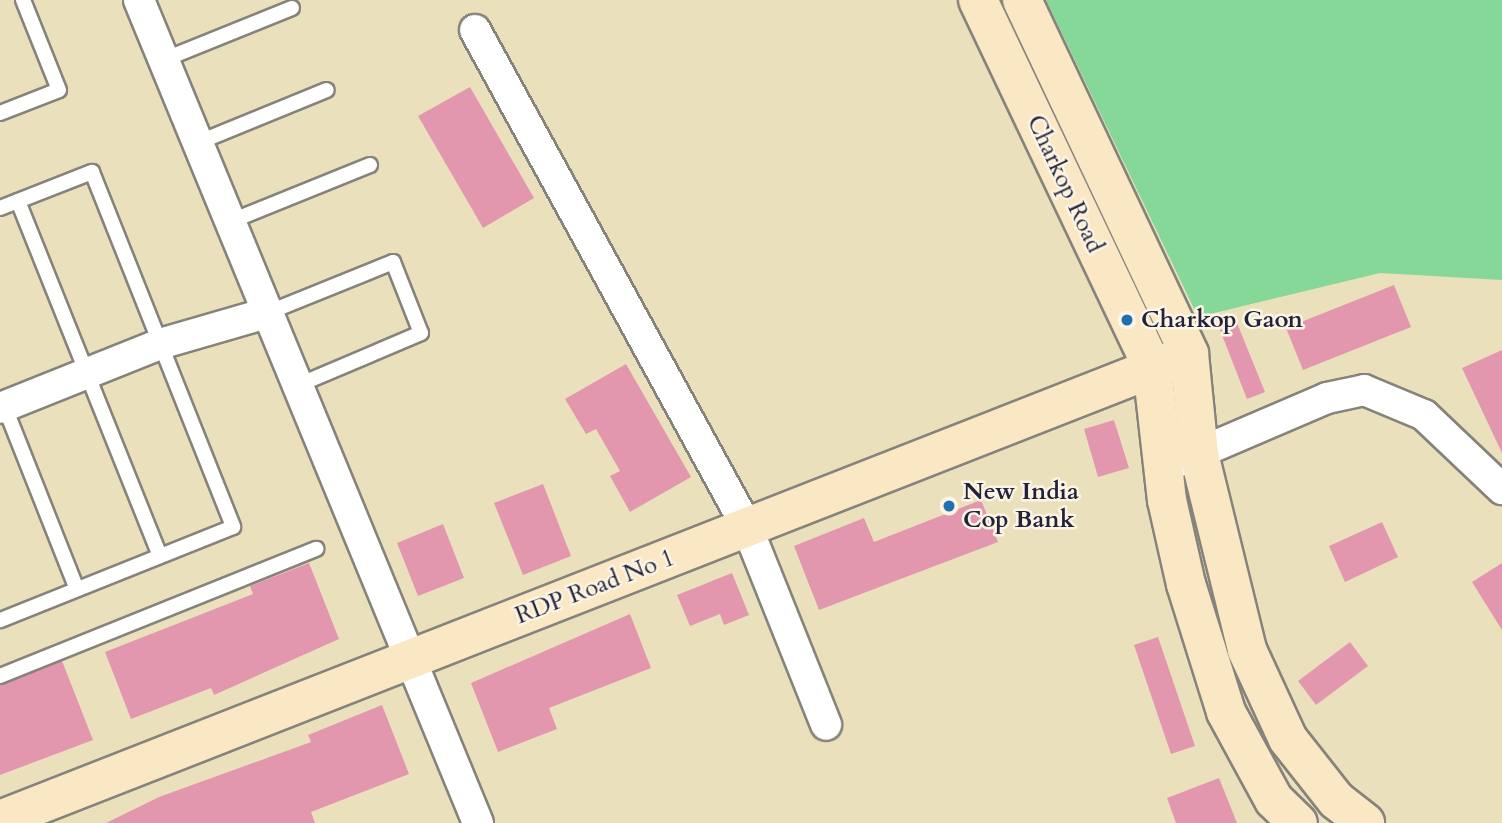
<!DOCTYPE html>
<html>
<head>
<meta charset="utf-8">
<style>
	body { margin:0 }
	#map { position:relative; width:1502px; height:823px; overflow:hidden; background:#eae1bc; font-family:Cardo,serif }
	div>[style] { position:absolute }
	.green>* { inset:0; background:#86d899 }
	.building>* { inset:0; background:#e297af }
	.roads { filter:drop-shadow(2px 0 #86827c) drop-shadow(-2px 0 #86827c) drop-shadow(0 2px #86827c) drop-shadow(0 -2px #86827c) }
	.lane>* { height:14px; margin:-7px; padding:0 7px; transform-origin:7px; border-radius:7px; background:#fff }
	.street>* { height:30px; margin:-15px; padding:0 15px; transform-origin:15px; border-radius:15px; background:#fff }
	.secondary>* { height:38px; margin:-19px; padding:0 19px; transform-origin:19px; border-radius:19px; background:#fae7c3 }
	.dots>* { width:19px; height:19px; translate:-50% -50%; box-sizing:border-box; border:4px solid #fcf5e5; border-radius:50% }
	span { translate:-50% -50%; white-space:nowrap; text-align:center; line-height:1.15; -webkit-text-stroke:5px #fcf5e5; paint-order:stroke }
	.street-label { font-size:24px; color:#22223b }
	.poi-label { font-size:24px; color:#22223b; font-weight:700 }
	.left { translate:0 -50%; text-align:left }
</style>
</head>
<body>
<div id="map">
	<div class="green">
		<i style="clip-path:polygon(1046px 0,1502px 0,1502px 280px,1380px 273px,1198px 317px)"></i>
	</div>
	<div class="building">
		<i style="clip-path:polygon(470px 87px,534px 198px,483px 228px,418px 116px)"></i>
		<i style="clip-path:polygon(1394px 285px,1411px 327px,1303px 370px,1286px 328px)"></i>
		<i style="clip-path:polygon(1237px 323px,1265px 392px,1247px 399px,1220px 330px)"></i>
		<i style="clip-path:polygon(1502px 350px,1502px 453px,1462px 368px)"></i>
		<i style="clip-path:polygon(626px 364px,691px 477px,630px 512px,610px 476px,620px 471px,596px 429px,586px 434px,565px 399px)"></i>
		<i style="clip-path:polygon(1114px 420px,1129px 468px,1098px 477px,1084px 429px)"></i>
		<i style="clip-path:polygon(543px 484px,571px 556px,523px 575px,494px 503px)"></i>
		<i style="clip-path:polygon(981px 500px,998px 542px,819px 610px,794px 546px,864px 518px,874px 542px)"></i>
		<i style="clip-path:polygon(1382px 522px,1398px 557px,1345px 582px,1329px 546px)"></i>
		<i style="clip-path:polygon(443px 524px,464px 578px,418px 596px,397px 543px)"></i>
		<i style="clip-path:polygon(309px 563px,339px 639px,214px 695px,211px 688px,131px 719px,105px 652px,253px 594px,250px 586px)"></i>
		<i style="clip-path:polygon(1502px 563px,1502px 630px,1472px 582px)"></i>
		<i style="clip-path:polygon(732px 573px,749px 615px,724px 625px,720px 614px,690px 626px,677px 595px)"></i>
		<i style="clip-path:polygon(630px 614px,651px 668px,549px 708px,557px 729px,498px 752px,471px 683px)"></i>
		<i style="clip-path:polygon(1158px 637px,1195px 746px,1171px 754px,1134px 645px)"></i>
		<i style="clip-path:polygon(1350px 642px,1368px 666px,1316px 705px,1298px 681px)"></i>
		<i style="clip-path:polygon(62px 661px,93px 740px,0 775px,0 685px)"></i>
		<i style="clip-path:polygon(382px 705px,409px 774px,311px 812px,315px 823px,106px 823px,159px 797px,311px 742px,308px 735px)"></i>
		<i style="clip-path:polygon(1219px 778px,1237px 823px,1176px 823px,1167px 798px)"></i>
	</div>
	<div class="roads">
		<div class="lane">
			<i style="left:163px;top:60px;width:139px;rotate:-22deg"></i>
			<i style="left:0;top:113px;width:63px;rotate:-21.3deg"></i>
			<i style="left:59px;top:90px;width:97px;rotate:-111.8deg"></i>
			<i style="left:197px;top:143px;width:140px;rotate:-22.2deg"></i>
			<i style="left:18px;top:201px;width:382px;rotate:68.2deg"></i>
			<i style="left:0;top:208px;width:99px;rotate:-21.4deg"></i>
			<i style="left:92px;top:172px;width:382px;rotate:68.3deg"></i>
			<i style="left:233px;top:527px;width:251px;rotate:158.2deg"></i>
			<i style="left:229px;top:222px;width:152px;rotate:-22deg"></i>
			<i style="left:267px;top:313px;width:136px;rotate:-22deg"></i>
			<i style="left:393px;top:262px;width:76px;rotate:68.5deg"></i>
			<i style="left:421px;top:333px;width:136px;rotate:157deg"></i>
			<i style="left:4px;top:405px;width:198px;rotate:68.4deg"></i>
			<i style="left:0;top:676px;width:341px;rotate:-21.9deg"></i>
		</div>
		<div class="street">
			<i style="left:139px;top:0;width:890px;rotate:67.61deg"></i>
			<i style="left:475px;top:30px;width:567px;rotate:61.31deg"></i>
			<i style="left:747px;top:527px;width:213px;rotate:68.2deg"></i>
			<i style="left:0;top:408px;width:172px;rotate:-21.8deg"></i>
			<i style="left:160px;top:344px;width:111px;rotate:-16.2deg"></i>
			<i style="left:1180px;top:461px;width:160px;rotate:-23.2deg"></i>
			<i style="left:1327px;top:398px;width:38px;rotate:-12deg"></i>
			<i style="left:1364px;top:390px;width:65px;rotate:22.6deg"></i>
			<i style="left:1424px;top:415px;width:108px;rotate:43.5deg"></i>
		</div>
		<div class="secondary">
			<i style="left:978px;top:0;width:406px;rotate:64.6deg"></i>
			<i style="left:1152px;top:367px;width:134px;rotate:83.6deg"></i>
			<i style="left:1167px;top:500px;width:86px;rotate:77.3deg"></i>
			<i style="left:1186px;top:584px;width:134px;rotate:72.6deg"></i>
			<i style="left:1226px;top:712px;width:100px;rotate:61.4deg"></i>
			<i style="left:1274px;top:800px;width:33px;rotate:44deg"></i>
			<i style="left:1022px;top:0;width:391px;rotate:64.7deg"></i>
			<i style="left:1189px;top:354px;width:100px;rotate:84.3deg"></i>
			<i style="left:1199px;top:454px;width:202px;rotate:76.2deg"></i>
			<i style="left:1247px;top:650px;width:98px;rotate:65.3deg"></i>
			<i style="left:1288px;top:739px;width:78px;rotate:51.8deg"></i>
			<i style="left:1336px;top:800px;width:37px;rotate:38deg"></i>
			<i style="left:0;top:820px;width:1277px;rotate:-21.4deg"></i>
		</div>
	</div>
	<div class="dots">
		<i style="left:1127px;top:320px;background:#1f6fb2"></i>
		<i style="left:949px;top:506px;background:#1f6fb2"></i>
	</div>
	<div class="street-label">
		<span style="left:1065px;top:184px;rotate:65deg">Charkop Road</span>
		<span style="left:595px;top:587px;rotate:-21deg">RDP Road No 1</span>
	</div>
	<div class="poi-label">
		<span class="left" style="left:1141px;top:320px">Charkop Gaon</span>
		<span class="left" style="left:963px;top:506px">New India<br>Cop Bank</span>
	</div>
</div>
</body>
</html>
